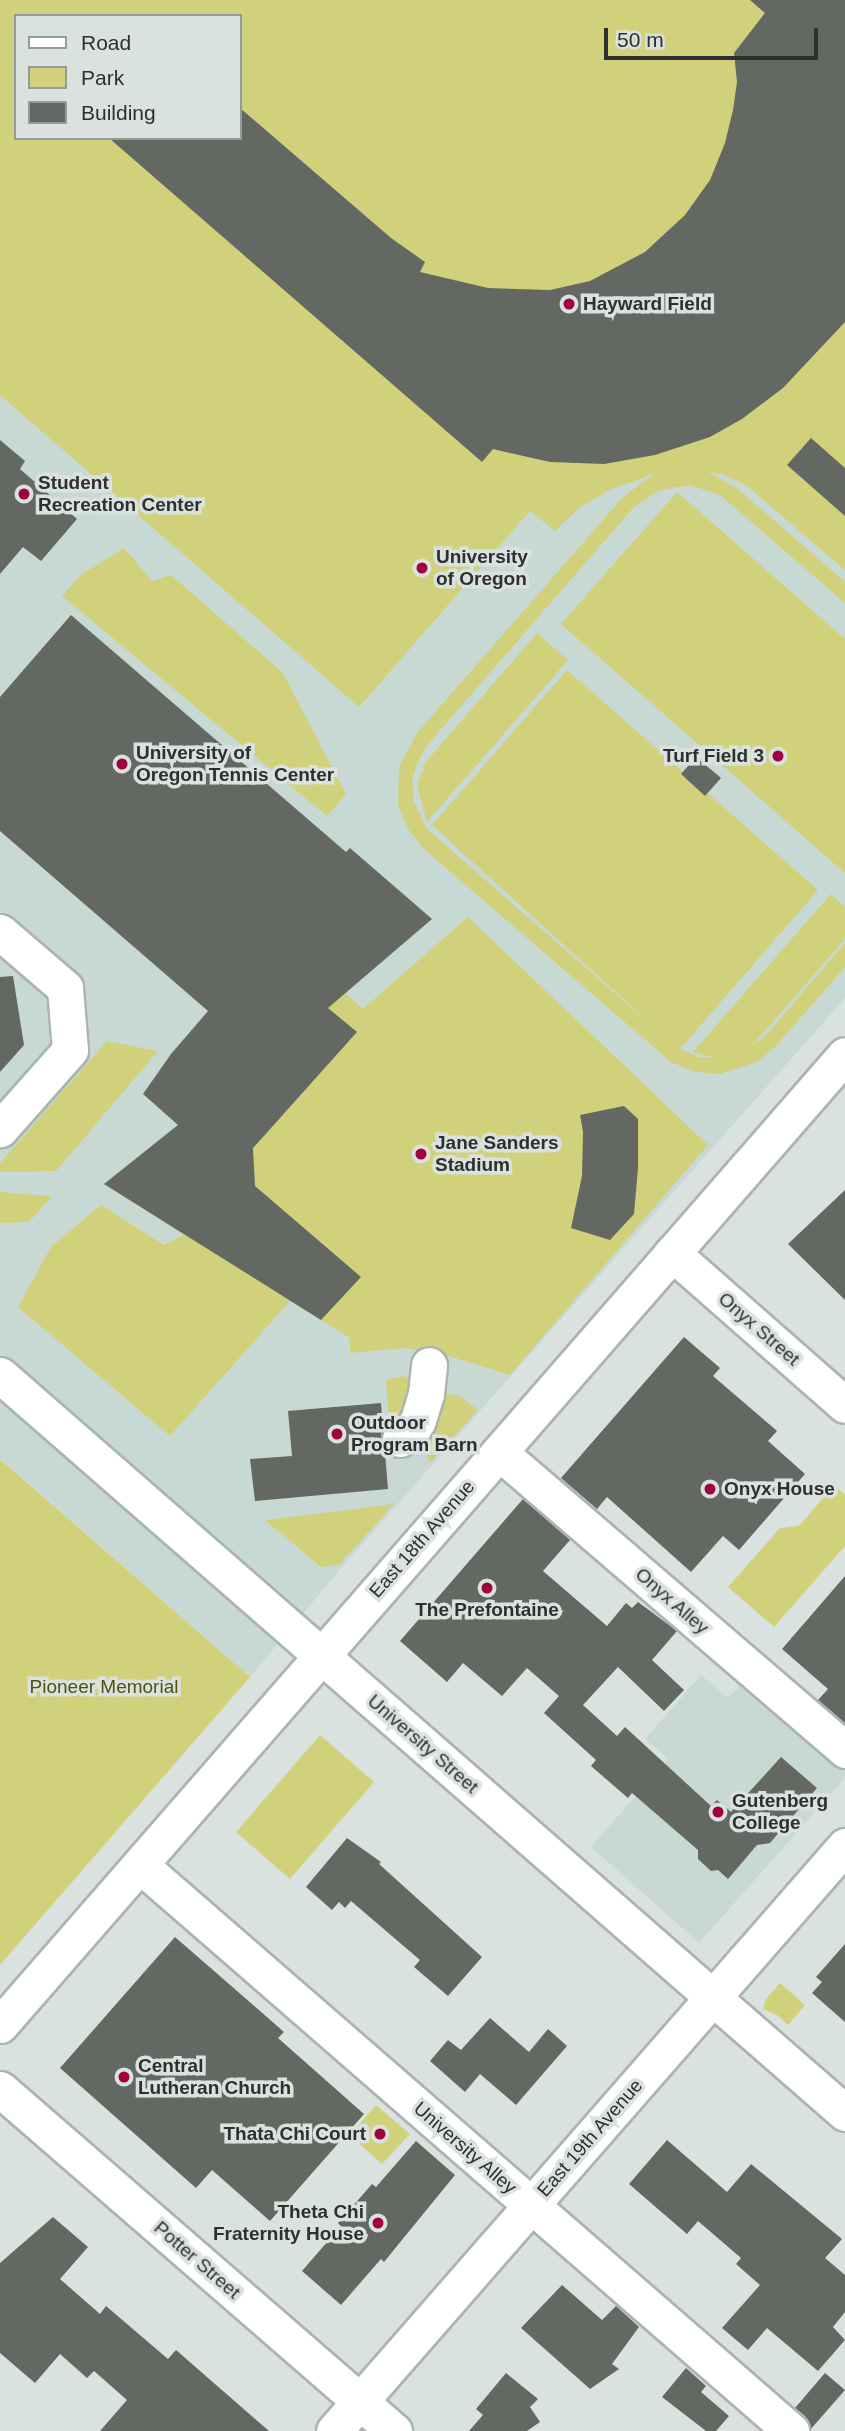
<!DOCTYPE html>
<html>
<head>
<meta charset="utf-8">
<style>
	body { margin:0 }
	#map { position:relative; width:845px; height:2431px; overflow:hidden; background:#dae2df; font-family:Arial,sans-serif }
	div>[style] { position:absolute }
	.built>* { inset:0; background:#c8d9d3 }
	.green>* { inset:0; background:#d1d17b }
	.building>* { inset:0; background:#636862 }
	.roads { filter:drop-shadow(2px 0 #acb4b1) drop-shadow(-2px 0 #acb4b1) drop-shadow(0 2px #acb4b1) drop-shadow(0 -2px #acb4b1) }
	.minor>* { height:35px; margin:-17.5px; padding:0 17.5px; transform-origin:17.5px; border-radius:17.5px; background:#fff }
	.dots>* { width:19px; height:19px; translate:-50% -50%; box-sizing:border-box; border:4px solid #dae2df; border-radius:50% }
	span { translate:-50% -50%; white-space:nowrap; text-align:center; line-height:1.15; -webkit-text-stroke:7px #dae2df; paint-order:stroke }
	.poi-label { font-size:19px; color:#2d302f; font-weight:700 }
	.left { translate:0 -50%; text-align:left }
	.right { translate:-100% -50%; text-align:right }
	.street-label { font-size:19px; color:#2d302f }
	.park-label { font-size:19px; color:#53510d }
	.legend { position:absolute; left:14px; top:14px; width:228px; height:126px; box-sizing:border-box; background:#dae2df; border:2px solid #959b99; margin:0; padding:9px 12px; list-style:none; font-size:21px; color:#2d302f }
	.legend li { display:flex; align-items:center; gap:14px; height:35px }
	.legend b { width:35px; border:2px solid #959b99 }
	.scale { position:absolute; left:604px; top:28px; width:214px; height:32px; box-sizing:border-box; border:4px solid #2d302f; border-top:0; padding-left:9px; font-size:21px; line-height:24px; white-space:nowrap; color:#2d302f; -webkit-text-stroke:5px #dae2df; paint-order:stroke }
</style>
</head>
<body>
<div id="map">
	<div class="built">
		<i style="clip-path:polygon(evenodd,0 0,845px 0,845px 998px,342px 1567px,250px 1677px,0 1458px,0 0,16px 16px,240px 16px,240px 138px,16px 138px,16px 16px)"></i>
		<i style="clip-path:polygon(701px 1675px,728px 1698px,746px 1678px,845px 1766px,845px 1778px,699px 1943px,591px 1847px,668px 1759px,645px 1739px)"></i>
	</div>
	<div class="green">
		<i style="clip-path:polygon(evenodd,0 0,845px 0,845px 570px,746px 485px,722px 474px,708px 472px,738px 489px,845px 582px,845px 603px,720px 495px,690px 485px,660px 490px,634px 507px,429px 743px,418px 761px,412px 781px,414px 802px,427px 829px,665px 1037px,432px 825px,567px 670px,818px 890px,680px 1049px,699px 1057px,717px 1058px,693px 1052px,831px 894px,845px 907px,845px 939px,752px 1046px,765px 1036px,845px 943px,845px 967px,776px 1046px,757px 1062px,720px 1074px,695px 1072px,671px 1062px,424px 849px,408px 829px,398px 805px,399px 767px,417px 733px,623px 497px,654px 474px,609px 490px,579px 508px,555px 531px,530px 511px,359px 707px,0 395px,0 0,16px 16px,240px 16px,240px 138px,16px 138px,16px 16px)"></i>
		<i style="clip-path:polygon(677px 492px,845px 639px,845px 873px,561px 624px)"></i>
		<i style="clip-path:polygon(124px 548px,152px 581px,171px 575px,283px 673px,346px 794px,327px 816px,62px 596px,81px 575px)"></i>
		<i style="clip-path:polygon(537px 633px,568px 660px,427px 822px,417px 785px,425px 763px)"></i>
		<i style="clip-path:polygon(468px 917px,708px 1145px,510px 1375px,439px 1353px,404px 1348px,350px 1353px,350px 1338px,290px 1301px,170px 1436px,18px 1307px,51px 1247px,101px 1205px,164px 1245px,184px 1235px,104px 1184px,296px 1031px,336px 985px,363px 1009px)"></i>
		<i style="clip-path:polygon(107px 1041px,158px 1051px,56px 1171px,0 1172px,0 1163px)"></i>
		<i style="clip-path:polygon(0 1192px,52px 1196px,29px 1222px,0 1223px)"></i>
		<i style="clip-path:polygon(404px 1376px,413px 1382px,409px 1407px,395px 1426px,389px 1421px,386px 1380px)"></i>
		<i style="clip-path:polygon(446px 1394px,458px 1395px,478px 1410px,430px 1463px,423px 1447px,437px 1399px)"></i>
		<i style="clip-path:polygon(0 1459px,250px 1677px,0 1965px)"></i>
		<i style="clip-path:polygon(834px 1485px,845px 1495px,845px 1546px,774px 1627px,728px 1587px,780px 1528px,799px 1526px)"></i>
		<i style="clip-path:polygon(394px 1504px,339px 1565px,321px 1567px,265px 1520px)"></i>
		<i style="clip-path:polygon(320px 1735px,374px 1782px,290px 1879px,236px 1832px)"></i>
		<i style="clip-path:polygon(780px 1983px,805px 2005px,788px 2025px,777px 2015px,763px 2009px,766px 1999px)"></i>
		<i style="clip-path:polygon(376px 2105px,410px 2134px,382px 2164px,350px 2135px)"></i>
	</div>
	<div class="building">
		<i style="clip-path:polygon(750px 0,845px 0,845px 322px,783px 388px,742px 419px,710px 437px,655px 455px,604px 464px,550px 462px,493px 449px,482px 462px,109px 138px,240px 138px,240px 108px,391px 238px,425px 262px,420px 272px,488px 288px,550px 290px,590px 281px,645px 252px,685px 215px,710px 180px,725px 143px,733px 110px,737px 82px,734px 53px,765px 13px)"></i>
		<i style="clip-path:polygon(811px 438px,845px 468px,845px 516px,787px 465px)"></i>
		<i style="clip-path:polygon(0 440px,25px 461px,20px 469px,77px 519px,41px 561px,23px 547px,0 574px)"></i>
		<i style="clip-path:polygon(71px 615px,346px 852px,350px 848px,432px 919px,328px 1008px,357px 1032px,253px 1148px,255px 1186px,361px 1277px,321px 1320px,104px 1184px,178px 1125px,143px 1094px,171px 1054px,208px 1011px,0 831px,0 697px)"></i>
		<i style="clip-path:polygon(696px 757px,721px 778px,705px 796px,681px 774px)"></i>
		<i style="clip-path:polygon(13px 976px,24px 1045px,0 1072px,0 977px)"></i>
		<i style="clip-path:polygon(624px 1106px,638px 1119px,638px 1168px,634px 1214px,610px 1240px,571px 1228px,582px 1176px,583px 1132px,580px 1115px)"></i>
		<i style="clip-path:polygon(845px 1190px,845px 1300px,788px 1244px)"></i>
		<i style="clip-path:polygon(684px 1337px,720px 1368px,713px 1376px,777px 1431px,768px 1441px,805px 1474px,739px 1550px,723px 1536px,691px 1572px,607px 1497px,597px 1509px,561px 1478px)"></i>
		<i style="clip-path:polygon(381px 1403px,383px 1428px,380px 1441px,385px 1452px,388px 1489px,255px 1501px,250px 1459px,292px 1456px,288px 1411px)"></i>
		<i style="clip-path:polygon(523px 1499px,570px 1540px,543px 1571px,607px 1626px,626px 1603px,632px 1608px,638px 1602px,677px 1631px,652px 1660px,684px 1690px,664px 1711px,618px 1667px,583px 1705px,617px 1736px,625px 1727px,711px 1806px,717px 1800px,731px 1812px,781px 1757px,817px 1788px,770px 1843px,757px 1845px,728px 1879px,718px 1870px,711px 1871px,698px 1859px,698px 1850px,632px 1793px,628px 1798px,591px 1766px,596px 1760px,544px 1713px,559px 1696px,527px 1668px,502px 1696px,463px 1663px,447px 1682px,400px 1641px)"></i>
		<i style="clip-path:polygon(845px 1576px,845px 1723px,818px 1700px,828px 1689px,782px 1649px)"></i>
		<i style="clip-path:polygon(347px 1838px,381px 1862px,379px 1864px,482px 1957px,448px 1996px,414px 1967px,420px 1960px,351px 1901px,345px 1908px,339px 1902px,332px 1910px,306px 1887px)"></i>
		<i style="clip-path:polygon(175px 1937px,284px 2032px,278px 2038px,364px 2114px,270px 2221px,212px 2170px,196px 2188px,60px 2068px)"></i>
		<i style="clip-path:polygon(845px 1944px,845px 2022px,812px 1993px,822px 1982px,816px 1977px)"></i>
		<i style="clip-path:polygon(490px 2018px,529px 2052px,548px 2029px,567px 2046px,516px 2105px,480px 2074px,465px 2092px,430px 2061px,448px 2040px,461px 2050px)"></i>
		<i style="clip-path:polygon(667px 2140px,727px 2192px,751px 2164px,842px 2239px,825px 2258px,845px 2275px,845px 2312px,833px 2327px,845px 2340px,818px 2371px,767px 2328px,748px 2350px,722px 2328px,760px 2285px,736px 2264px,741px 2258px,698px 2221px,687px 2234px,629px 2184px)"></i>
		<i style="clip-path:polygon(416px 2141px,455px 2175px,384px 2262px,381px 2259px,341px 2305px,302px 2271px,341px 2226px,338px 2223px,372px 2184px,376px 2187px)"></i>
		<i style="clip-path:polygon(53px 2217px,88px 2247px,60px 2279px,100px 2314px,106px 2306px,168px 2359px,176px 2350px,269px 2431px,100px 2431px,127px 2400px,94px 2371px,87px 2378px,60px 2354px,35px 2383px,0 2353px,0 2263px)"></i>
		<i style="clip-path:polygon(562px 2285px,602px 2320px,616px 2306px,639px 2327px,612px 2364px,619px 2369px,590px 2389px,521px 2328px)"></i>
		<i style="clip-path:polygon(686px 2368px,706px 2386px,701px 2392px,729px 2416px,716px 2431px,706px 2431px,662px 2397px)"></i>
		<i style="clip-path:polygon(506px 2373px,538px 2399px,530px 2407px,540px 2422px,527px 2431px,469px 2431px,483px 2415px,476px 2409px)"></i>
		<i style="clip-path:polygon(825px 2373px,845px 2390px,810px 2430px,805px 2416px,795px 2408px)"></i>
	</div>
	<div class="roads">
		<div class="minor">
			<i style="left:0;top:932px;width:86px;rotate:40.7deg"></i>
			<i style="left:65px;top:988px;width:62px;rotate:85.4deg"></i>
			<i style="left:70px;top:1050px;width:106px;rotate:131.5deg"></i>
			<i style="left:672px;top:1253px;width:230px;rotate:41.3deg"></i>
			<i style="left:0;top:1375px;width:1122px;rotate:41.13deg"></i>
			<i style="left:400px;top:1439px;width:13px;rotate:-32deg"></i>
			<i style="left:411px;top:1432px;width:14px;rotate:-60deg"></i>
			<i style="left:418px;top:1420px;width:27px;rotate:-73deg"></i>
			<i style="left:426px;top:1394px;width:29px;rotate:-84deg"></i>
			<i style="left:499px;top:1452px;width:457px;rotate:40.7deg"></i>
			<i style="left:140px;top:1865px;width:863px;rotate:41deg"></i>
			<i style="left:0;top:2025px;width:1286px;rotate:-48.94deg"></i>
			<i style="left:0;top:2089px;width:522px;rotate:40.96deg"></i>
			<i style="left:334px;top:2431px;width:777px;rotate:-48.86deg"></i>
		</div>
	</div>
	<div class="dots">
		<i style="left:569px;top:304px;background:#a1023d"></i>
		<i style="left:24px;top:494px;background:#a1023d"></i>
		<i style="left:422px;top:568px;background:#a1023d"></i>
		<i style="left:778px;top:756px;background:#a1023d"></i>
		<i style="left:122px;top:764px;background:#a1023d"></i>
		<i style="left:421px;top:1154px;background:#a1023d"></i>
		<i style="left:337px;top:1434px;background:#a1023d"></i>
		<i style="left:710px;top:1489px;background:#a1023d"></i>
		<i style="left:487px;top:1588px;background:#a1023d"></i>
		<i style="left:718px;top:1812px;background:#a1023d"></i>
		<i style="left:124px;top:2077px;background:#a1023d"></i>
		<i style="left:380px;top:2134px;background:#a1023d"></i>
		<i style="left:378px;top:2223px;background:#a1023d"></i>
	</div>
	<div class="poi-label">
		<span class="left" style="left:583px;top:304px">Hayward Field</span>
		<span class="left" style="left:38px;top:494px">Student<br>Recreation Center</span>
		<span class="left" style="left:436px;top:568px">University<br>of Oregon</span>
		<span class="left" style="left:136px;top:764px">University of<br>Oregon Tennis Center</span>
		<span class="right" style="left:764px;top:756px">Turf Field 3</span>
		<span class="left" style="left:435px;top:1154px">Jane Sanders<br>Stadium</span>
		<span class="left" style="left:351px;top:1434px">Outdoor<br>Program Barn</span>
		<span class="left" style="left:724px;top:1489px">Onyx House</span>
		<span style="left:487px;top:1610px">The Prefontaine</span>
		<span class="left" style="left:732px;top:1812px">Gutenberg<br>College</span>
		<span class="left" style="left:138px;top:2077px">Central<br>Lutheran Church</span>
		<span class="right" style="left:366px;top:2134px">Thata Chi Court</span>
		<span class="right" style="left:364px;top:2223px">Theta Chi<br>Fraternity House</span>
	</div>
	<div class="street-label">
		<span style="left:759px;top:1329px;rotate:41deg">Onyx Street</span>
		<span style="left:422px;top:1539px;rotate:-49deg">East 18th Avenue</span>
		<span style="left:672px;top:1601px;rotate:41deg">Onyx Alley</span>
		<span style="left:423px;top:1744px;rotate:41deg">University Street</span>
		<span style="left:590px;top:2138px;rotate:-49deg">East 19th Avenue</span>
		<span style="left:465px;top:2148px;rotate:41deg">University Alley</span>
		<span style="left:197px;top:2260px;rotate:41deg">Potter Street</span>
	</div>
	<div class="park-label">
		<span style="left:104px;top:1687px">Pioneer Memorial</span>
	</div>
	<ul class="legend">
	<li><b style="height:9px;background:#fff"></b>Road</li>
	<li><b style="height:19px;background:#d1d17b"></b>Park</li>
	<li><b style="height:19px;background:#636862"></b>Building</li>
	</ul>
	<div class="scale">50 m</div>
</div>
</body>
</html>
